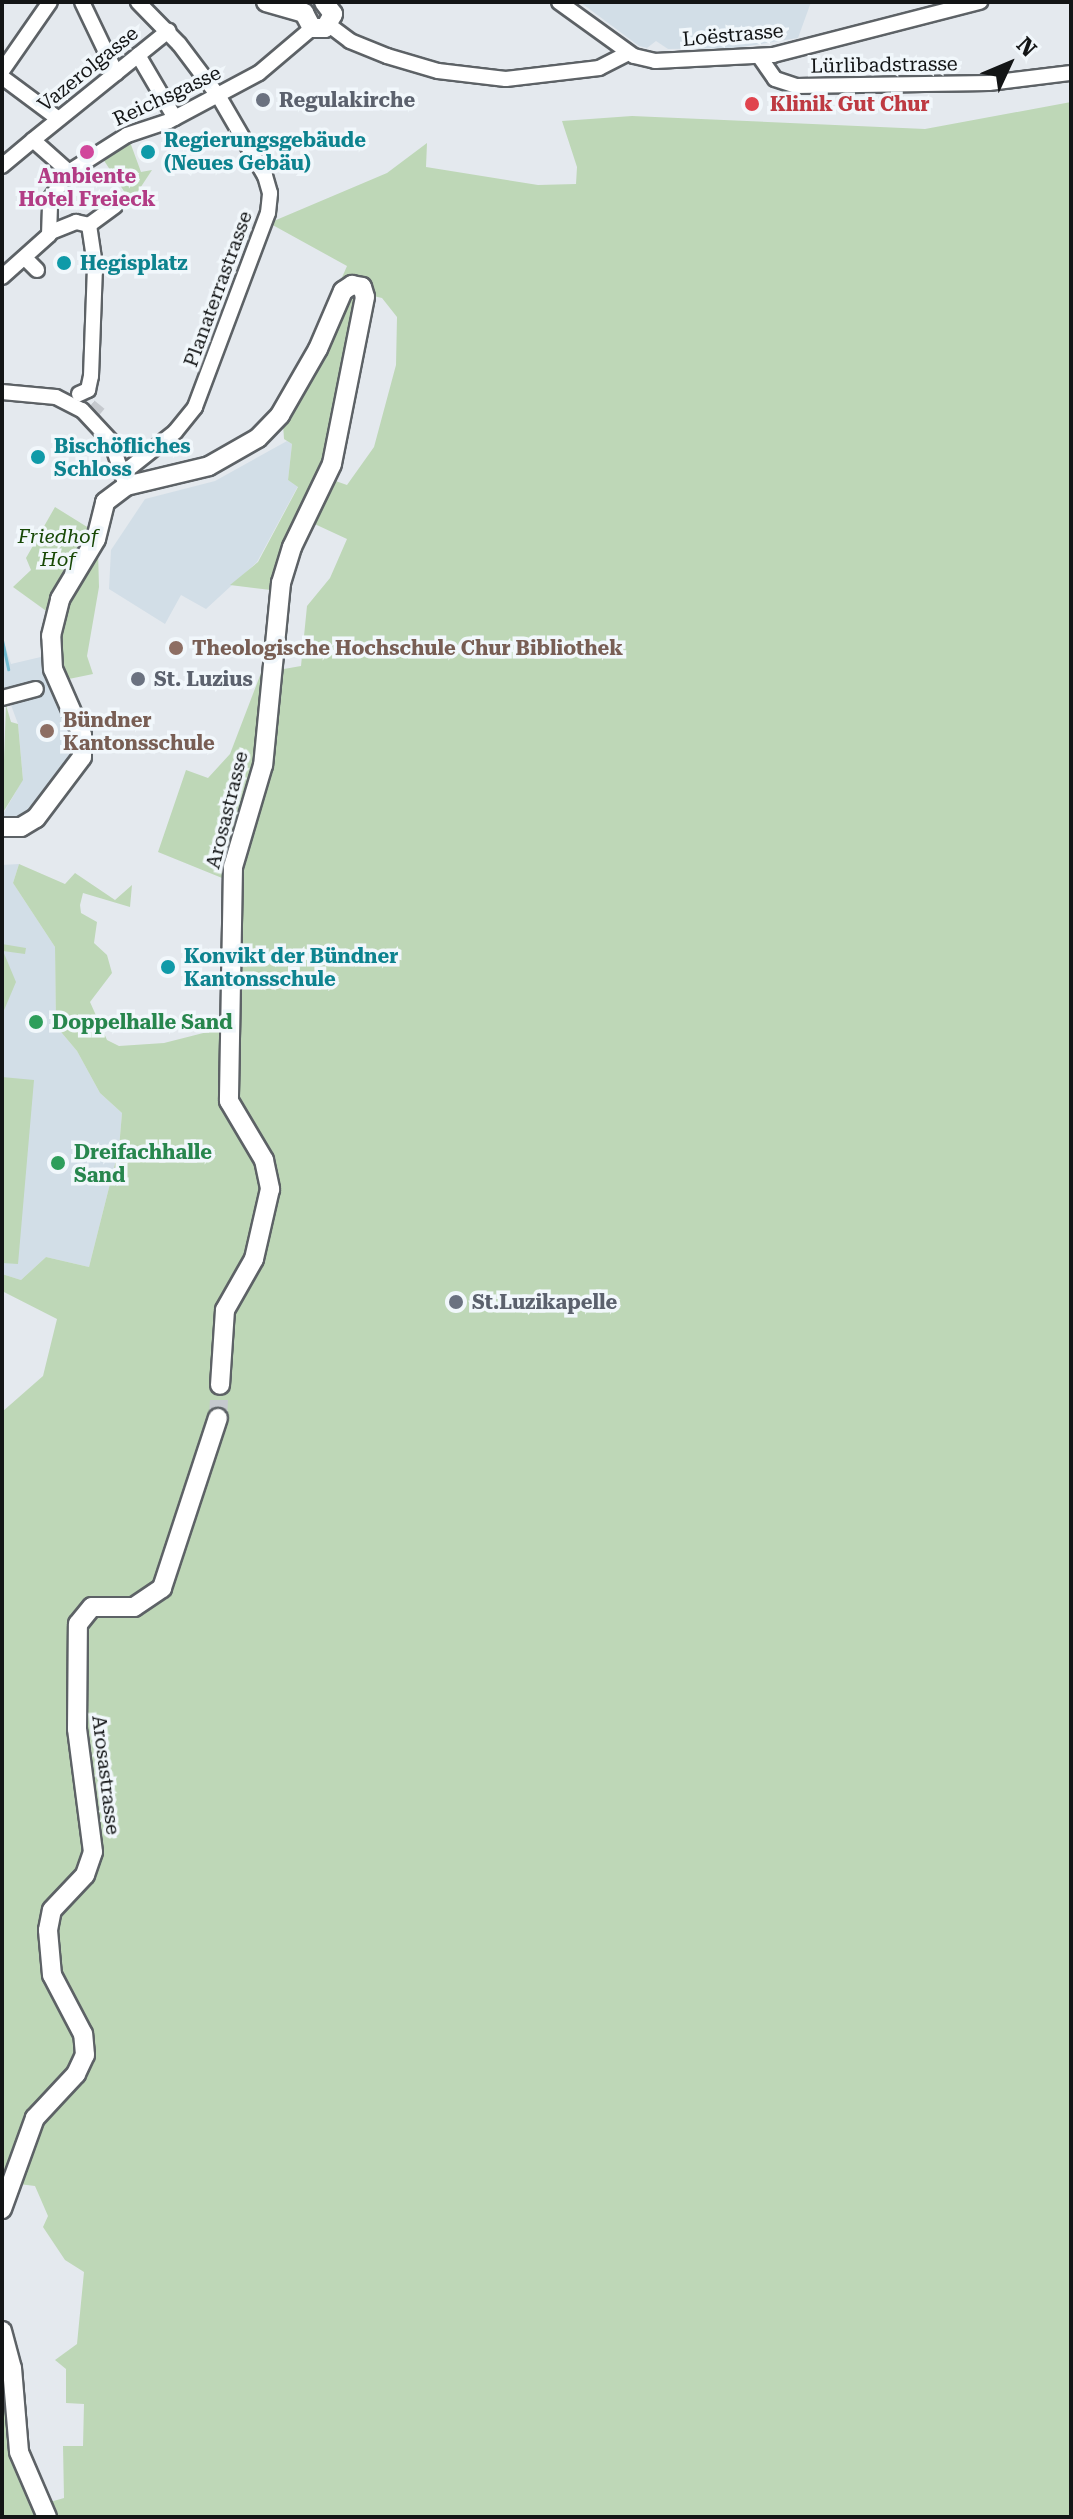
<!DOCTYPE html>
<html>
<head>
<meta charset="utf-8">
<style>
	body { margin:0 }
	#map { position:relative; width:1073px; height:2519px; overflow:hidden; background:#e4e9ee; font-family:"Roboto Serif",serif }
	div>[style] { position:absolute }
	.built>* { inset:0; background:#d2dee7 }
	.green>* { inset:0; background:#bed7b7 }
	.stream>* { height:3px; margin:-1.5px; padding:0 1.5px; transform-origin:1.5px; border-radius:1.5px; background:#77bfd4 }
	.minor-tunnel>* { height:14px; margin-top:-7px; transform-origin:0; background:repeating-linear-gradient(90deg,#c5c9ce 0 14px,transparent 0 21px) }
	.major-tunnel>* { height:18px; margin-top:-9px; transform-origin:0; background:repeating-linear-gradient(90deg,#c5c9ce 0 18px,transparent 0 27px) }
	.roads { filter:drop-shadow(2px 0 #5d6266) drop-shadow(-2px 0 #5d6266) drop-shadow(0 2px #5d6266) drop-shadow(0 -2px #5d6266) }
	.minor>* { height:14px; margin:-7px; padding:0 7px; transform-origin:7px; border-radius:7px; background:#fff }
	.major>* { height:18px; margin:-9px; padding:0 9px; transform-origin:9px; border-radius:9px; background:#fff }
	.dots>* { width:22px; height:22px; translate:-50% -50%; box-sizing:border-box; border:4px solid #f1f7fb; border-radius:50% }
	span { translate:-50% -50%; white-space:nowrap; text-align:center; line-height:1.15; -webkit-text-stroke:7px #f1f7fb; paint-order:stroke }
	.street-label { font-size:20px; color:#131516 }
	.worship-label { font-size:20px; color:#5b616d; font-weight:700 }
	.left { translate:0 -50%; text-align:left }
	.health-label { font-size:20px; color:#be3a42; font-weight:700 }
	.culture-label { font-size:20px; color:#0d838f; font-weight:700 }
	.hotel-label { font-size:20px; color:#b23c85; font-weight:700 }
	.park-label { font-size:20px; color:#184906; font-style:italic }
	.education-label { font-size:20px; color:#785e54; font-weight:700 }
	.leisure-label { font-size:20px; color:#27864d; font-weight:700 }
	.frame { position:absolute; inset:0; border:4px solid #131516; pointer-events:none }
	.north { position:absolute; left:969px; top:24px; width:80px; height:80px; -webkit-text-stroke:6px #f1f7fb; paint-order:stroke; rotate:46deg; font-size:22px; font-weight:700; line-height:32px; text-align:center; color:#131516 }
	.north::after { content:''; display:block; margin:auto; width:28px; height:36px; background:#131516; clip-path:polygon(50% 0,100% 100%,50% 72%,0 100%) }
</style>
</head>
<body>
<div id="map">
	<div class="built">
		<i style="clip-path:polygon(580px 2px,811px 2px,798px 38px,735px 48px,668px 49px,656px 41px,647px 48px,639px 46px)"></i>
		<i style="clip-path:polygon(287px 441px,292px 444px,288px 480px,298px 486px,257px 562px,206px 609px,181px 595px,165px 624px,109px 589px,111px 550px,145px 499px,215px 481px)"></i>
		<i style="clip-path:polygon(2px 636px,11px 664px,45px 656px,72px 724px,77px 753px,39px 806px,15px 819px,2px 816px,23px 779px,18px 724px,8px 697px,2px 698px)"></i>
		<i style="clip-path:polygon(19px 864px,13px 883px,55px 947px,56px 1026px,77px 1051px,100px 1093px,122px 1113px,119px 1148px,89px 1267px,46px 1257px,21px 1280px,2px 1274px,2px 865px)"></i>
	</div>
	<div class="green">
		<i style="clip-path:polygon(evenodd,1071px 102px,1071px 2517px,2px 2517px,2px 2331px,15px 2425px,43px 2504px,64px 2498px,63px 2446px,83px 2446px,84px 2404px,66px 2403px,66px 2369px,55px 2360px,77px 2344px,84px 2272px,65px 2260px,43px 2227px,48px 2216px,35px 2186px,11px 2183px,2px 2209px,2px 1412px,43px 1376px,57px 1319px,2px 1291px,2px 1274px,21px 1280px,46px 1257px,89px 1267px,119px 1148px,122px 1113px,100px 1093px,77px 1051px,56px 1026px,55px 947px,13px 883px,19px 864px,65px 884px,75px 873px,115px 900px,132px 885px,130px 907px,83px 893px,80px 905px,81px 913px,97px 922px,94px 943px,107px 955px,112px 973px,90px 1002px,107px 1040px,119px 1046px,164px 1043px,223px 1028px,227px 880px,158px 852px,186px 770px,208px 778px,230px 754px,261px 673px,301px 666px,307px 606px,330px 578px,347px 539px,306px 520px,279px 591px,230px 585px,258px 562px,298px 487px,288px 480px,292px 444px,284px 439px,283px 424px,346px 288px,340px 282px,347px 266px,269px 223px,387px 173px,427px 143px,426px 167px,538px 185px,576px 184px,577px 167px,562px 121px,632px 116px,925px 129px,1071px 102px,365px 294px,382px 298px,397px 317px,396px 365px,374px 447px,347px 485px,327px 478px,365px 294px)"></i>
		<i style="clip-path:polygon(130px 142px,141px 172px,152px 170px,131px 202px,103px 159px)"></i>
		<i style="clip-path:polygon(55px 507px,92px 530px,49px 613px,13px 587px,31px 570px,26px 558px)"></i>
		<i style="clip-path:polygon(98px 550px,99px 587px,87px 656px,93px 674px,64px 680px,56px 647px,68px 600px)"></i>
		<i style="clip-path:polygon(6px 705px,11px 722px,18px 724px,23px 780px,2px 814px)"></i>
		<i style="clip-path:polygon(2px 944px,26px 948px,25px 954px,3px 951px,16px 982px,2px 1015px)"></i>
		<i style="clip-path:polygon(2px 1077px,34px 1080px,18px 1264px,2px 1263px)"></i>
	</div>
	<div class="stream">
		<i style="left:2px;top:640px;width:30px;rotate:78deg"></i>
	</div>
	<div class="minor-tunnel">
		<i style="left:90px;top:406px;width:13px;rotate:39deg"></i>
	</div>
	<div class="major-tunnel">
		<i style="left:218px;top:1418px;width:33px;rotate:-87deg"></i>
	</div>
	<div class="roads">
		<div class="minor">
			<i style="left:82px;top:2px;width:79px;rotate:64.4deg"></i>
			<i style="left:559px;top:2px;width:92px;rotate:35.8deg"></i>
			<i style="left:634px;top:56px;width:22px;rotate:13deg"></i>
			<i style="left:655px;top:61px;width:118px;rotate:-2.9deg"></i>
			<i style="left:773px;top:55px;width:214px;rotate:-14.4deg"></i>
			<i style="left:329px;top:25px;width:26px;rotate:37deg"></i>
			<i style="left:350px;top:41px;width:40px;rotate:22deg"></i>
			<i style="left:387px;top:56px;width:53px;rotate:16.4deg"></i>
			<i style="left:438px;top:71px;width:68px;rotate:6.7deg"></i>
			<i style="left:506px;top:79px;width:94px;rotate:-6.7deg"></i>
			<i style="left:599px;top:68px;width:33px;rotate:-27deg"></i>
			<i style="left:138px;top:55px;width:73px;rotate:59.6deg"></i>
			<i style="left:759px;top:56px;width:28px;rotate:55deg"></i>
			<i style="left:775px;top:79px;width:22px;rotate:18deg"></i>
			<i style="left:796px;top:86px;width:193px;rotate:-0.9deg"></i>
			<i style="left:989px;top:83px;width:83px;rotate:-7deg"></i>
			<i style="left:2px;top:71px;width:84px;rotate:-55.2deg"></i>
			<i style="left:2px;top:77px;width:69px;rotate:36.7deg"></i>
			<i style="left:33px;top:140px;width:174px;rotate:-38.9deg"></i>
			<i style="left:2px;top:166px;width:40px;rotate:-40deg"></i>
			<i style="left:33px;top:140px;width:48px;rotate:41.6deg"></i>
			<i style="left:69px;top:172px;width:69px;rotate:-32.5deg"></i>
			<i style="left:127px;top:135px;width:44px;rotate:-18.4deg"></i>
			<i style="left:169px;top:121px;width:102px;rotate:-28.1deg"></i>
			<i style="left:259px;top:73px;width:70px;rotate:-40.3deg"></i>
			<i style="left:51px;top:232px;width:27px;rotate:-22deg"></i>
			<i style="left:76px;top:222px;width:13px;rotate:13deg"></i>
			<i style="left:25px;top:258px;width:17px;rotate:45deg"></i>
			<i style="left:2px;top:277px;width:63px;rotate:-41.8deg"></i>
			<i style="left:49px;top:235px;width:36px;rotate:-88deg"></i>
			<i style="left:50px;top:199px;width:33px;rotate:-55deg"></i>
			<i style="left:2px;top:392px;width:54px;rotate:5.3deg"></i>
			<i style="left:56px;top:397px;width:29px;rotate:27deg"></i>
			<i style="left:82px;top:410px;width:42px;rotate:46.9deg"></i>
			<i style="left:111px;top:441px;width:41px;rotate:71.6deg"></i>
			<i style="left:79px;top:394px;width:10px;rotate:-24deg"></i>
			<i style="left:88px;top:390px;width:14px;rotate:-78deg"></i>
			<i style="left:91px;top:376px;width:111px;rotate:-87.9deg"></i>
			<i style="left:95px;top:265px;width:40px;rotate:-98.5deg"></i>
			<i style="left:89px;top:225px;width:32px;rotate:-36deg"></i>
			<i style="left:122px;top:474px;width:68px;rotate:-38.4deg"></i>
			<i style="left:175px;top:432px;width:32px;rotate:-51deg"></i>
			<i style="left:195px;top:407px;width:207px;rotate:-69.4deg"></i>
			<i style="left:268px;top:213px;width:20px;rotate:-84deg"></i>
			<i style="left:270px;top:193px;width:18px;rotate:-106deg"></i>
			<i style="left:265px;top:176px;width:91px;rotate:-120.2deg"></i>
			<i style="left:219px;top:97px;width:66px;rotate:-127deg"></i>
			<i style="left:179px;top:44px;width:59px;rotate:-134.3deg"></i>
			<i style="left:2px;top:698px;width:35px;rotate:-15deg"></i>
		</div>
		<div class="major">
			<i style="left:266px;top:2px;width:40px;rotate:16deg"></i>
			<i style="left:304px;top:13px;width:17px;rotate:62deg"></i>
			<i style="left:312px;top:28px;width:13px"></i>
			<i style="left:325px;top:28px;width:16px;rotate:-60deg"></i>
			<i style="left:333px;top:14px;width:15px;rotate:-127deg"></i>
			<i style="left:2px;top:827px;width:19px"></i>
			<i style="left:21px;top:827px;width:17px;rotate:-31deg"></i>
			<i style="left:36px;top:818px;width:76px;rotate:-53deg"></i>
			<i style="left:82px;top:757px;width:22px;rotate:-90deg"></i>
			<i style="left:82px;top:735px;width:72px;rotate:-113.7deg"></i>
			<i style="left:53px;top:669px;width:33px;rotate:-93deg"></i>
			<i style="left:51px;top:636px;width:38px;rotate:-76deg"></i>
			<i style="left:60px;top:599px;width:70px;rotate:-59deg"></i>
			<i style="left:96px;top:539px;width:38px;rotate:-76deg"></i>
			<i style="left:105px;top:502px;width:26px;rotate:-37deg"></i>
			<i style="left:126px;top:486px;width:85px;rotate:-13.5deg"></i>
			<i style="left:209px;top:466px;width:56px;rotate:-29.7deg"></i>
			<i style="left:258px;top:438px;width:32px;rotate:-46deg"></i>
			<i style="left:280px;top:415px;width:76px;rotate:-60.1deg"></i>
			<i style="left:318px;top:349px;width:63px;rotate:-66.7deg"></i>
			<i style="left:343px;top:291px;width:11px;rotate:-34deg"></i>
			<i style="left:352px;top:285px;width:10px;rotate:11deg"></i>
			<i style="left:362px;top:287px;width:10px;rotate:73deg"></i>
			<i style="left:365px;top:297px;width:170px;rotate:101.2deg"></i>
			<i style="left:332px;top:464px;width:92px;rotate:115.7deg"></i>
			<i style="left:292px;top:547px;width:38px;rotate:107deg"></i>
			<i style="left:281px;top:583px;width:183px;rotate:95.6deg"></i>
			<i style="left:263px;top:765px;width:106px;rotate:106.4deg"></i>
			<i style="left:233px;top:867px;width:234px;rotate:91deg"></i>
			<i style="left:229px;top:1101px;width:69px;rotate:59.3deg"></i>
			<i style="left:264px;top:1160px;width:30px;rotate:78deg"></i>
			<i style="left:270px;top:1189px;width:72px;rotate:102.9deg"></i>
			<i style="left:254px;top:1259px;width:59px;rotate:119.6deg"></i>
			<i style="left:225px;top:1310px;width:75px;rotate:93.8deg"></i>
			<i style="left:2px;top:2209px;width:97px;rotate:-70.1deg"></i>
			<i style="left:35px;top:2118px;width:60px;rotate:-47deg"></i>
			<i style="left:76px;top:2074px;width:21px;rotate:-65deg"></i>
			<i style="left:85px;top:2055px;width:21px;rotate:-95deg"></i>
			<i style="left:83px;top:2034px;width:67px;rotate:-117.7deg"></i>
			<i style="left:52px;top:1975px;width:45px;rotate:-95.1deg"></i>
			<i style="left:48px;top:1930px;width:20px;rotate:-79deg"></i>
			<i style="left:52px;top:1910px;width:48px;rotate:-46.7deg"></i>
			<i style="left:85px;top:1875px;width:24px;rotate:-71deg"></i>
			<i style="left:93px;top:1852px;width:124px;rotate:-97.4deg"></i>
			<i style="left:77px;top:1729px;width:105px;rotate:-89.5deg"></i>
			<i style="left:78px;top:1624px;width:22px;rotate:-51deg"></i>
			<i style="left:92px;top:1607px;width:42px"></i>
			<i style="left:134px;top:1607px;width:34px;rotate:-34deg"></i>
			<i style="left:162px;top:1588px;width:179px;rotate:-71.8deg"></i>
			<i style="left:2px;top:2331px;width:38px;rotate:75deg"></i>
			<i style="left:12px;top:2368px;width:84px;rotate:85.2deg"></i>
			<i style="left:19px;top:2452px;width:71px;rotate:66.7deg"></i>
		</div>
	</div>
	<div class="dots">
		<i style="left:263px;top:100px;background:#6b7280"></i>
		<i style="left:752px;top:104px;background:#e0444e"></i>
		<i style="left:87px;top:152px;background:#d1479c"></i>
		<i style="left:148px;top:152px;background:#0f9aa8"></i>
		<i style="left:64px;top:263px;background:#0f9aa8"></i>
		<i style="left:38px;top:457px;background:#0f9aa8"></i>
		<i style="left:176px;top:648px;background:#8d6e63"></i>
		<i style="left:138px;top:679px;background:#6b7280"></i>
		<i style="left:47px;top:731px;background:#8d6e63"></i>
		<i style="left:168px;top:967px;background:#0f9aa8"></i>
		<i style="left:36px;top:1022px;background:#2e9e5b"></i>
		<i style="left:58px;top:1163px;background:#2e9e5b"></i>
		<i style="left:456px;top:1302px;background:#6b7280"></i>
	</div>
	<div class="street-label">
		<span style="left:733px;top:35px;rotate:-5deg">Loëstrasse</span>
		<span style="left:884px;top:65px;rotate:-1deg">Lürlibadstrasse</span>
		<span style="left:88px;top:69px;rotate:-39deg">Vazerolgasse</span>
		<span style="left:167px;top:96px;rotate:-25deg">Reichsgasse</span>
		<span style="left:218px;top:289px;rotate:-70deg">Planaterrastrasse</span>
		<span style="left:227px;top:810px;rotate:-76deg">Arosastrasse</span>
		<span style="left:106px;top:1775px;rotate:83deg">Arosastrasse</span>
	</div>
	<div class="worship-label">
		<span class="left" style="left:279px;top:100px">Regulakirche</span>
		<span class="left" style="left:154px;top:679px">St. Luzius</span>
		<span class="left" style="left:472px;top:1302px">St.Luzikapelle</span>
	</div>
	<div class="health-label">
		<span class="left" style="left:770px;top:104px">Klinik Gut Chur</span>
	</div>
	<div class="culture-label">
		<span class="left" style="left:164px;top:152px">Regierungsgebäude<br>(Neues Gebäu)</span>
		<span class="left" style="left:80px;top:263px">Hegisplatz</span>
		<span class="left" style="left:54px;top:458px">Bischöfliches<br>Schloss</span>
		<span class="left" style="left:184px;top:968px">Konvikt der Bündner<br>Kantonsschule</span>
	</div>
	<div class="hotel-label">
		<span style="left:87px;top:188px">Ambiente<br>Hotel Freieck</span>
	</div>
	<div class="park-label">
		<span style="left:58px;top:548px">Friedhof<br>Hof</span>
	</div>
	<div class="education-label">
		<span class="left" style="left:192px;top:648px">Theologische Hochschule Chur Bibliothek</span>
		<span class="left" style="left:63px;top:732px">Bündner<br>Kantonsschule</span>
	</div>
	<div class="leisure-label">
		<span class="left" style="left:52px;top:1022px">Doppelhalle Sand</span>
		<span class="left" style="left:74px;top:1164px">Dreifachhalle<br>Sand</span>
	</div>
	<div class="frame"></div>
	<div class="north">N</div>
</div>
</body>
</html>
